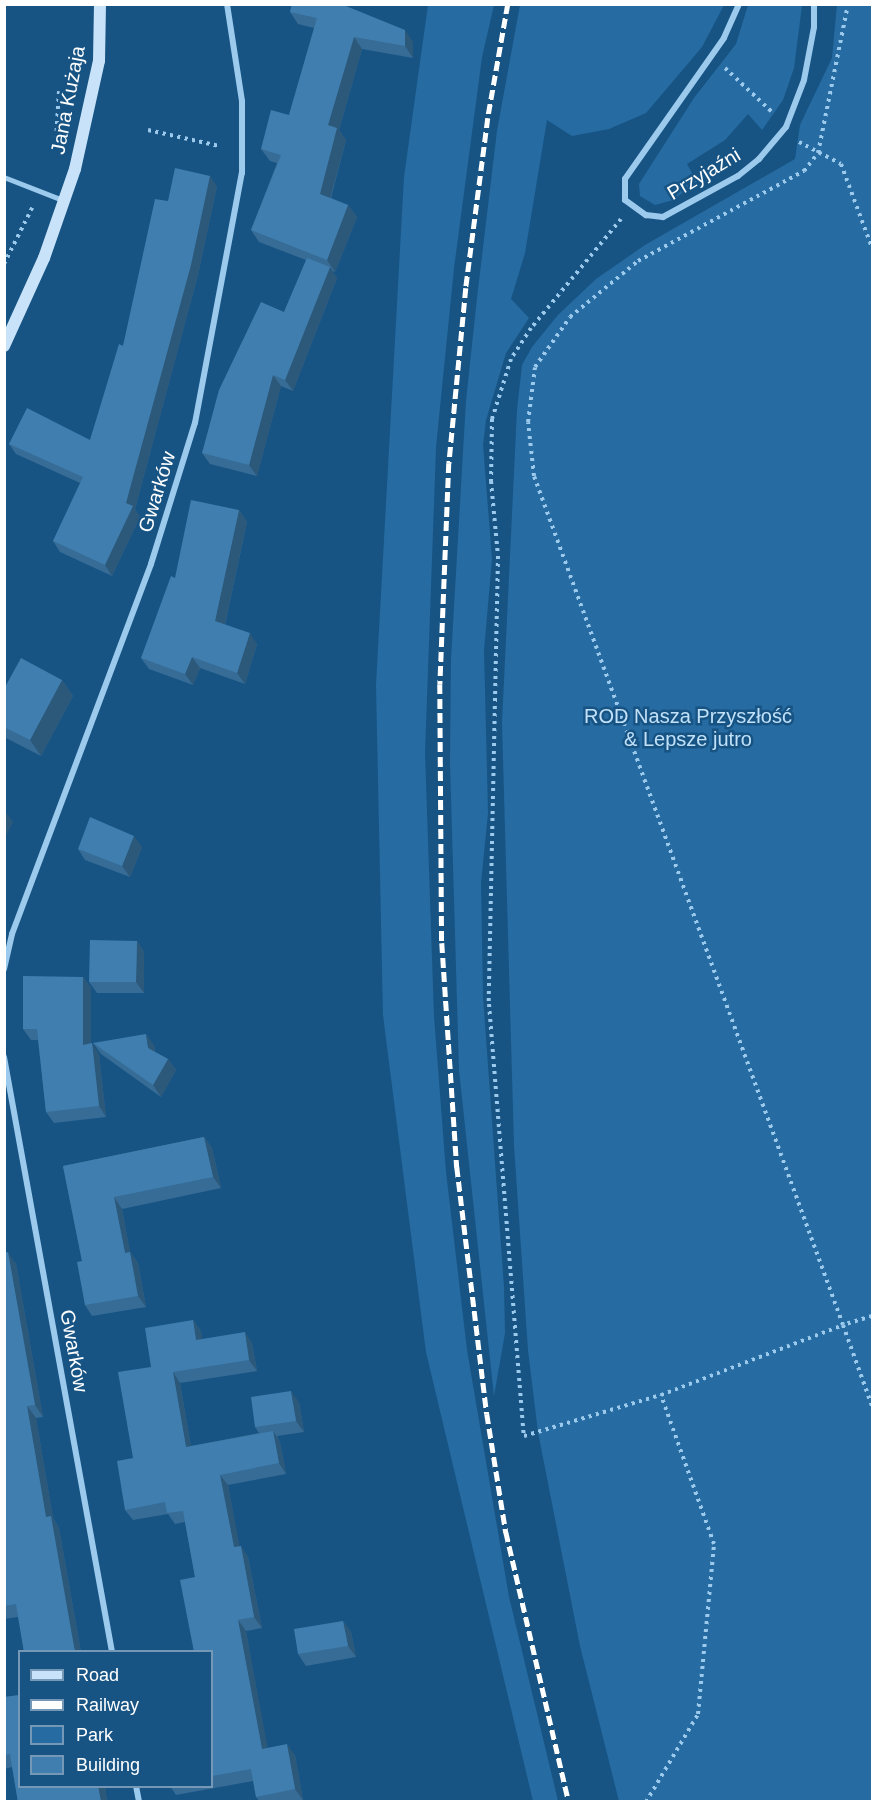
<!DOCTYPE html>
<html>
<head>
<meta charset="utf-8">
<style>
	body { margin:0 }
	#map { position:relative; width:877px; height:1806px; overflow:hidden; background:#175484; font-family:Arial,sans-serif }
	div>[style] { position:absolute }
	.green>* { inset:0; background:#266ca2 }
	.path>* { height:4px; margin-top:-2px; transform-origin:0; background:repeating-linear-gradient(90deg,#9ccaed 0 3px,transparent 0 7.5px) }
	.lane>* { height:4.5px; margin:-2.25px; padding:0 2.25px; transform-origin:2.25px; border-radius:2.25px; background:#9ccaed }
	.street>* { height:6px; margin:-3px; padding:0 3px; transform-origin:3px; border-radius:3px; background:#9ccaed }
	.secondary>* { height:12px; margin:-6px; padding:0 6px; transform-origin:6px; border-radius:6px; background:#c8e3f9 }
	.rail>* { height:4.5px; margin-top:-2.25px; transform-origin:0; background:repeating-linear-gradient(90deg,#fff 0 10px,transparent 0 14.5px) }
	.wall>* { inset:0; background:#366c96 }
	.shaded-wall>* { inset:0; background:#2c587a }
	.building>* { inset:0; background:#3f7eae }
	span { translate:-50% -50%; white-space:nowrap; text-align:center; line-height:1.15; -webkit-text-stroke:5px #175484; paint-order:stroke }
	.street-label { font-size:20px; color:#fff }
	.park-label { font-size:20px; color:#c1e1f9 }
	.frame { position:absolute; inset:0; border:6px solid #fff; pointer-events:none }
	.legend { position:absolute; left:18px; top:1650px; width:195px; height:138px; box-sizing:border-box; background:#175484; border:2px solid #7498b5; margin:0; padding:8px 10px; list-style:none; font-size:18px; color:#fff }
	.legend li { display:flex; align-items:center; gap:12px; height:30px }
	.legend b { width:30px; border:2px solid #7498b5 }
</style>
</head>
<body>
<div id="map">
	<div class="green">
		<i style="clip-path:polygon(428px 5px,494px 5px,482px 57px,454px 268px,436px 447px,425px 753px,434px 1017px,446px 1172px,467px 1350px,509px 1597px,558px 1801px,533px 1801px,426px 1352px,383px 1015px,376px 685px,404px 177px)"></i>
		<i style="clip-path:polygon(520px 5px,724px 5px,702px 47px,646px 113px,609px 129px,572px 136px,547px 120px,525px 253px,511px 299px,529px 318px,506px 353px,486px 420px,483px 445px,492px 559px,484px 650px,488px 813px,481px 883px,483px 997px,504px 1287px,505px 1333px,494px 1396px,459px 1070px,450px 762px,451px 659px,466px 401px,477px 298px,497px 131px)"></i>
		<i style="clip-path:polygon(748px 5px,802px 5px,794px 68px,783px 100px,762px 130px,748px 114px,725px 140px,687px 164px,697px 182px,673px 200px,655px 205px,640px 196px,639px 184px,694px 98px,736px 44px)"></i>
		<i style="clip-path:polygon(837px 5px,872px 5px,872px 1801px,619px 1801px,580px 1646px,538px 1432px,528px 1350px,514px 1145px,502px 723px,517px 410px,522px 365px,532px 347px,558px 315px,596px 279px,645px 245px,795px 159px,800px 125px,832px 58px)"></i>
	</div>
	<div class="path">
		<i style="left:725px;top:68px;width:64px;rotate:43.1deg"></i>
		<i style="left:148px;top:130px;width:73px;rotate:12.7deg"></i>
		<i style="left:56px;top:139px;width:48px;rotate:-86.4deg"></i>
		<i style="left:799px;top:142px;width:47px;rotate:27.6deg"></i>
		<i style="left:841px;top:164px;width:90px;rotate:69.7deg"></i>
		<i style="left:621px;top:219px;width:141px;rotate:129.5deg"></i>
		<i style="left:531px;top:328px;width:37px;rotate:123deg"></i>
		<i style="left:511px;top:359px;width:63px;rotate:107.6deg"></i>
		<i style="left:492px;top:419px;width:62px;rotate:90.9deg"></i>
		<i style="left:491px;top:481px;width:75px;rotate:84.7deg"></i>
		<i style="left:498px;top:556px;width:448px;rotate:91.2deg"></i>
		<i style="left:489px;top:1004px;width:433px;rotate:85.4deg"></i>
		<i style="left:524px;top:1436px;width:143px;rotate:-16.7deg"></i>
		<i style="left:661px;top:1395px;width:195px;rotate:-21deg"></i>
		<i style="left:843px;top:1325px;width:903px;rotate:-110deg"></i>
		<i style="left:534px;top:476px;width:54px;rotate:-96.3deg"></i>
		<i style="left:528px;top:422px;width:55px;rotate:-82.7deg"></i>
		<i style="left:535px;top:367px;width:61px;rotate:-55deg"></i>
		<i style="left:570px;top:317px;width:88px;rotate:-39.5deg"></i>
		<i style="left:638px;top:261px;width:189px;rotate:-28.5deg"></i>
		<i style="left:804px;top:171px;width:23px;rotate:-52deg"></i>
		<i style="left:818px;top:153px;width:152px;rotate:-78.6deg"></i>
		<i style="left:4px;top:264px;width:63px;rotate:-63.4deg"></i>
		<i style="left:872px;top:1316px;width:30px;rotate:163deg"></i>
		<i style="left:843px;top:1325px;width:86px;rotate:70.3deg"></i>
		<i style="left:646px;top:1802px;width:102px;rotate:-59.4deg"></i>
		<i style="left:698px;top:1714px;width:171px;rotate:-84.6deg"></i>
		<i style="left:714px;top:1544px;width:158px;rotate:-109.6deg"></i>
	</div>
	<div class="lane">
		<i style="left:4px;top:177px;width:63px;rotate:21.3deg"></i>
	</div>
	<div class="street">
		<i style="left:739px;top:4px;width:37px;rotate:114deg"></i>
		<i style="left:724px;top:38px;width:172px;rotate:125.1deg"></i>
		<i style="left:625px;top:179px;width:21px;rotate:90deg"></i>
		<i style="left:625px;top:200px;width:26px;rotate:36deg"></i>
		<i style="left:646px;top:215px;width:17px;rotate:7deg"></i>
		<i style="left:663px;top:217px;width:85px;rotate:-28.7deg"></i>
		<i style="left:738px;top:176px;width:27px;rotate:-39deg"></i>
		<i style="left:759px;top:159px;width:42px;rotate:-49.8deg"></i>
		<i style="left:786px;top:127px;width:50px;rotate:-69deg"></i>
		<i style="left:804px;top:80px;width:54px;rotate:-79.3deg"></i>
		<i style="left:814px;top:27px;width:23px;rotate:-90deg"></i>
		<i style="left:4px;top:969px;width:36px;rotate:-77deg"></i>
		<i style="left:12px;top:934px;width:395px;rotate:-69.4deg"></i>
		<i style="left:151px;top:564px;width:148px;rotate:-72.7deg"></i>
		<i style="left:195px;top:423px;width:254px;rotate:-79.4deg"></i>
		<i style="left:242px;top:173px;width:72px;rotate:-90deg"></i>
		<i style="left:242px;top:101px;width:98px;rotate:-98.8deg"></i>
		<i style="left:4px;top:1057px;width:605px;rotate:79.71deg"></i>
		<i style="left:136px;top:1786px;width:16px;rotate:79deg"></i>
	</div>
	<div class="secondary">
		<i style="left:4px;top:346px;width:97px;rotate:-65.6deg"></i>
		<i style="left:44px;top:258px;width:94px;rotate:-70.8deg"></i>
		<i style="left:75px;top:169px;width:111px;rotate:-77.5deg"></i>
		<i style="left:99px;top:61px;width:57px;rotate:-89deg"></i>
	</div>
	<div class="rail">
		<i style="left:508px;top:4px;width:116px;rotate:100deg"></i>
		<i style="left:488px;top:118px;width:171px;rotate:97.4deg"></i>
		<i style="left:466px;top:288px;width:176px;rotate:95.5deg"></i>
		<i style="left:449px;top:463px;width:221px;rotate:92.3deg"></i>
		<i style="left:440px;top:684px;width:259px;rotate:89.6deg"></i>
		<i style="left:442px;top:943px;width:225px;rotate:86.2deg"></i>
		<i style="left:457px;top:1167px;width:249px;rotate:83.1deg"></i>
		<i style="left:487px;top:1414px;width:120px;rotate:80.9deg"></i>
		<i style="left:506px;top:1532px;width:277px;rotate:76.9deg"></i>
	</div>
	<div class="wall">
		<i style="clip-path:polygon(292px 4px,346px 4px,346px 6px,413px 42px,413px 58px,362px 49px,339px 130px,346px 140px,331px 198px,348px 205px,357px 217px,335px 272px,332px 271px,337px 278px,293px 391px,281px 386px,257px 476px,210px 464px,202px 453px,284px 312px,306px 260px,259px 242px,251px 230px,277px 163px,270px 161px,261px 149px,289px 115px,314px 28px,298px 24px,290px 12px)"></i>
		<i style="clip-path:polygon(217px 186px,198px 275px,135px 509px,140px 517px,112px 576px,60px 552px,53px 541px,80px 483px,16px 454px,9px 444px,90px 440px,123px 346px,168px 201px)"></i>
		<i style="clip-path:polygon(239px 510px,247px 522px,225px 625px,257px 644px,245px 684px,200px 668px,193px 685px,149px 669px,141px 658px,175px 578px)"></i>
		<i style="clip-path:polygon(62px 680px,73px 696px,41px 756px,4px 737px,4px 689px)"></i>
		<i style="clip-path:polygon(142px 847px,130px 877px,85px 860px,78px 849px)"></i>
		<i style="clip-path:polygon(137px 941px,144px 952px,144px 993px,97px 993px,89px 982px)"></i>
		<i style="clip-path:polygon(83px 977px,91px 988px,91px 1043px,99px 1054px,106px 1117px,54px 1123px,46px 1112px,38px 1040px,31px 1040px,23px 1029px)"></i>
		<i style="clip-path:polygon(93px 1043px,154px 1045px,155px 1052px,168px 1059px,176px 1070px,161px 1097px,101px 1054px)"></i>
		<i style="clip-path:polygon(204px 1137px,212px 1148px,221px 1188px,122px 1209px,130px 1252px,138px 1263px,146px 1307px,92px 1316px,85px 1305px,82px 1261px,63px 1166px)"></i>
		<i style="clip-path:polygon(4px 1253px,16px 1264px,43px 1417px,36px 1418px,53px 1518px,59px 1528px,81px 1652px,24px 1652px,18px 1617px,4px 1619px)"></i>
		<i style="clip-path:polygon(193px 1320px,201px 1331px,202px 1339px,252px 1343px,257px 1371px,180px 1383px,191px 1446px,259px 1433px,255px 1427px,299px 1402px,304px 1432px,277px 1436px,280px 1442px,286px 1474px,228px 1485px,239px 1546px,248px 1557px,262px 1628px,246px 1631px,267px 1748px,295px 1755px,303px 1800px,297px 1802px,260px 1802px,256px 1797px,253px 1781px,176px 1795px,170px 1786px,212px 1786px,212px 1652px,195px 1577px,185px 1522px,175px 1524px,168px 1514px,133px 1520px,125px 1510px,133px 1458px,151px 1367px)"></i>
		<i style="clip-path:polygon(343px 1621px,351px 1632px,356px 1657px,306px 1666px,298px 1654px)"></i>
		<i style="clip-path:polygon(20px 1695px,20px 1786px,105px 1786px,107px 1802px,18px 1802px,12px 1767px,4px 1769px,4px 1697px)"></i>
	</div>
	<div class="shaded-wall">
		<i style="clip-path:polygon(405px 30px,413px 42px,413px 58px,405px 46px)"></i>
		<i style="clip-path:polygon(354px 37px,362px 49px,339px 130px,346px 140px,328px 206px,320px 194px,328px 125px)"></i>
		<i style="clip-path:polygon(210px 176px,217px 186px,198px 275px,135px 509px,140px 517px,112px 576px,105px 565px,126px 503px)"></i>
		<i style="clip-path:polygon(348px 205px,357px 217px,335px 272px,327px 260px)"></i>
		<i style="clip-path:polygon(330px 267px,337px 278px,293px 391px,285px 380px)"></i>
		<i style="clip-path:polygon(273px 375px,281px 386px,257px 476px,249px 465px)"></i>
		<i style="clip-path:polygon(239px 510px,247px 522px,223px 633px,215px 621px)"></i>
		<i style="clip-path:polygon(250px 633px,257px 644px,245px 684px,237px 673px)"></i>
		<i style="clip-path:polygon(192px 657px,200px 668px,193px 685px,185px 674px)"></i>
		<i style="clip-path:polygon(62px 680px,73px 696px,41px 756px,30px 740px)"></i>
		<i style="clip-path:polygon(4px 810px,13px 822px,4px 840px)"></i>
		<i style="clip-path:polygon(134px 836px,142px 847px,130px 877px,122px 866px)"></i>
		<i style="clip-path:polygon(137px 941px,144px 952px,144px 993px,136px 982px)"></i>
		<i style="clip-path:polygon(83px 977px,91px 988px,91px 1056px,83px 1045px)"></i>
		<i style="clip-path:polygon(146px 1034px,154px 1045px,156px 1059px,148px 1048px)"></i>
		<i style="clip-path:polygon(92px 1043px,99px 1054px,106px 1117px,99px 1106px)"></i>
		<i style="clip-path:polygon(168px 1059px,176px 1070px,161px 1097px,153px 1085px)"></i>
		<i style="clip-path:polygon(204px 1137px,212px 1148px,221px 1188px,213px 1177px)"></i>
		<i style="clip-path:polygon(114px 1197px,122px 1209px,131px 1256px,130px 1252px,138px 1263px,146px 1307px,138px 1296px,125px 1253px)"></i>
		<i style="clip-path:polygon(8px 1252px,16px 1264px,43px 1417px,35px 1405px)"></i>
		<i style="clip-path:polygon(193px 1320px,201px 1331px,204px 1351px,196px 1340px)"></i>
		<i style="clip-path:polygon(245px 1332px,252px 1343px,257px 1371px,249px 1360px)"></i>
		<i style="clip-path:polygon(173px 1372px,180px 1383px,193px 1458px,186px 1447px)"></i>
		<i style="clip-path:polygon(291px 1391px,299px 1402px,304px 1432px,296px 1421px)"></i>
		<i style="clip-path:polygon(27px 1406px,36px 1418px,53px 1518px,59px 1528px,81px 1652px,75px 1652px,46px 1517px)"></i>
		<i style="clip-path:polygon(273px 1431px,280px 1442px,286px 1474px,279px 1463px)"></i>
		<i style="clip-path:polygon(220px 1475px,228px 1485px,242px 1558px,234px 1547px)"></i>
		<i style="clip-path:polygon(241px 1546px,248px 1557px,262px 1628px,254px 1617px)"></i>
		<i style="clip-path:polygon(238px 1620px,246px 1631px,270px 1760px,262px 1749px)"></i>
		<i style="clip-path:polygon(343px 1621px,351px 1632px,356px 1657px,348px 1646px)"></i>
		<i style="clip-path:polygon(287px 1744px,295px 1755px,303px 1800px,295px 1789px)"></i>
		<i style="clip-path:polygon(98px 1786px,105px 1786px,107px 1802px,101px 1802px)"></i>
	</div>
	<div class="building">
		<i style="clip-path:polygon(292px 4px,341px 4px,405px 30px,405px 46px,354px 37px,328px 125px,337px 128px,320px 194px,348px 205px,327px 260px,251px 230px,281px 155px,261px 149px,271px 110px,289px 115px,317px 18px,290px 12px)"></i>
		<i style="clip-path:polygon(175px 168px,210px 176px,191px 265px,126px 503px,133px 506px,105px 565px,53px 541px,83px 477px,9px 444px,27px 408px,90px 440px,119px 344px,123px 346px,155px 199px,168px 201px)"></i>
		<i style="clip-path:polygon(307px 258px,330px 267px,285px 380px,273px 375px,249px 465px,202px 453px,219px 390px,261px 302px,284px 312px)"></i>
		<i style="clip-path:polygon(191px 500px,239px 510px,215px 621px,250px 633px,237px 673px,192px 657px,185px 674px,141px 658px,171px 576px,175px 578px)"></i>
		<i style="clip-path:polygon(21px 658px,62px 680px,30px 740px,4px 727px,4px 689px)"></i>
		<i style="clip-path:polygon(90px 817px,134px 836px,122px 866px,78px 849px)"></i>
		<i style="clip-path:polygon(90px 940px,137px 941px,136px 982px,89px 982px)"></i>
		<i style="clip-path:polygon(23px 976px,83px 977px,83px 1045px,92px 1043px,99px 1106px,46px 1112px,37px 1029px,23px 1029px)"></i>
		<i style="clip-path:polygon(146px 1034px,148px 1048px,168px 1059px,153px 1085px,93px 1043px)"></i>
		<i style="clip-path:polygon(204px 1137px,213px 1177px,114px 1197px,125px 1253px,130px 1252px,138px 1296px,85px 1305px,77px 1262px,82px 1261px,63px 1166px)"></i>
		<i style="clip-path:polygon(8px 1252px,35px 1405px,27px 1406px,46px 1517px,51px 1516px,75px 1652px,24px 1652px,16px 1604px,4px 1606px,4px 1253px)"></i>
		<i style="clip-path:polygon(193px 1320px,196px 1340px,245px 1332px,249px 1360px,173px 1372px,186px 1447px,273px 1431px,279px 1463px,220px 1475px,234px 1547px,241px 1546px,254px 1617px,238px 1620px,262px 1749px,287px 1744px,295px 1789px,256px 1797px,251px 1769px,212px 1776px,212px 1652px,194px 1652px,180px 1580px,195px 1577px,183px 1511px,167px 1513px,165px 1502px,125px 1510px,117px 1461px,133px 1458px,118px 1372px,151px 1367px,145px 1328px)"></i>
		<i style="clip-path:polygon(291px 1391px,296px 1421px,255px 1427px,251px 1397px)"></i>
		<i style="clip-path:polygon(343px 1621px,348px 1646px,298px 1654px,294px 1629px)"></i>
		<i style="clip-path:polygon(20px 1695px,20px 1786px,98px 1786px,101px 1802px,18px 1802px,10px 1754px,4px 1755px,4px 1697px)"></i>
	</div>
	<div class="street-label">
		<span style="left:68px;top:100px;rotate:-79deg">Jana Kużaja</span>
		<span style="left:704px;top:174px;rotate:-31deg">Przyjaźni</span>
		<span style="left:157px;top:492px;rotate:-73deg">Gwarków</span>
		<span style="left:74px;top:1351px;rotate:80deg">Gwarków</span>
	</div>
	<div class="park-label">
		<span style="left:688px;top:728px">ROD Nasza Przyszłość<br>&amp; Lepsze jutro</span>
	</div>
	<div class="frame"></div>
	<ul class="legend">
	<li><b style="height:8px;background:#c8e3f9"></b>Road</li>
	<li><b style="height:8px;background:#fff"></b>Railway</li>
	<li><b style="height:16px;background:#266ca2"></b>Park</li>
	<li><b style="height:16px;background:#3f7eae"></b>Building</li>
	</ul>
</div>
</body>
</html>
